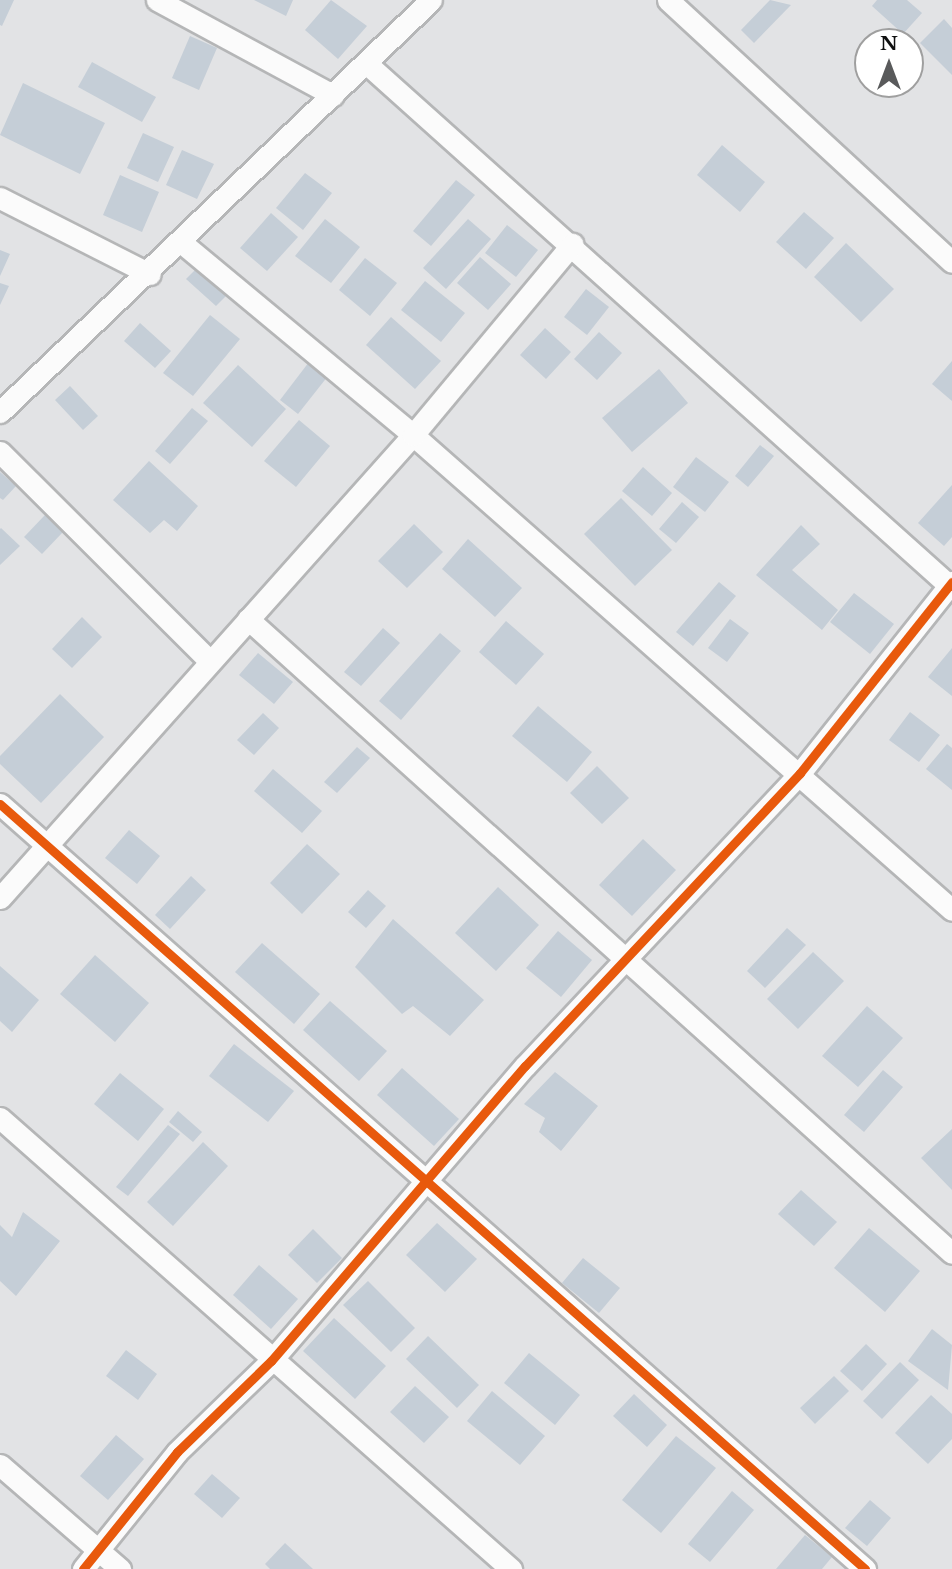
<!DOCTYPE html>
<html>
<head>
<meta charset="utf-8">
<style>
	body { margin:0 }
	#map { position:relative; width:952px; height:1569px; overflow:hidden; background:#e2e3e5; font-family:"Libre Baskerville",serif }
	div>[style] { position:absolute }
	.building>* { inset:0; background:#c5ced7 }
	.roads { filter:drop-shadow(2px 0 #b5b6b7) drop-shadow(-2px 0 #b5b6b7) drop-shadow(0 2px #b5b6b7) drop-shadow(0 -2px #b5b6b7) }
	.street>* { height:21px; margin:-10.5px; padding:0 10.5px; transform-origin:10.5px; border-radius:10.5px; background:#fbfbfb }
	.cycleway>* { height:9px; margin:-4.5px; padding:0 4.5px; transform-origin:4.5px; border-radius:4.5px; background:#e8590c }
	span { translate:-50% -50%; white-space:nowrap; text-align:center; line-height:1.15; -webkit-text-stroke:7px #fff; paint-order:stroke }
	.north { position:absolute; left:854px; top:28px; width:70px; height:70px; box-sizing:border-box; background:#fff; border:2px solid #9f9f9f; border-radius:50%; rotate:0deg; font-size:19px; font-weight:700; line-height:28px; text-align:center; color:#0f1010 }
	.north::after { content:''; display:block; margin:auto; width:24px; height:32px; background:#595a5b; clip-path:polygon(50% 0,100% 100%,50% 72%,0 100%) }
</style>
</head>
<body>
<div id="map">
	<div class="building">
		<i style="clip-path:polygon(0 0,14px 0,2px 26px,0 25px)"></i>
		<i style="clip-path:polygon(254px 0,293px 0,286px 16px)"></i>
		<i style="clip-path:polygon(331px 0,367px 26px,338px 59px,305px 30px)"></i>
		<i style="clip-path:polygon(770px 0,791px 5px,754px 43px,741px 30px)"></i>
		<i style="clip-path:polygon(877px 0,907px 0,922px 13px,903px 34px,872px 6px)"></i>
		<i style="clip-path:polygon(944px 19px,952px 28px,952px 75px,920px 43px)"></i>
		<i style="clip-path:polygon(190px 36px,217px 48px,199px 90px,172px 78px)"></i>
		<i style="clip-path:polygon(92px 62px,156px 97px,142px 122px,78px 87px)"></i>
		<i style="clip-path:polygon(23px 83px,105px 123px,80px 174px,0 135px)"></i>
		<i style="clip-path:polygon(143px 133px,174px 147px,158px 182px,127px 168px)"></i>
		<i style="clip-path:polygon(722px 145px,765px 182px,740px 212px,697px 175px)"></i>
		<i style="clip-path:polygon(182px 150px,214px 164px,197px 199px,166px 185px)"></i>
		<i style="clip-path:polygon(305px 173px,332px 193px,303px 230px,276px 208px)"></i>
		<i style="clip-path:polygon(120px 175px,159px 192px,142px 232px,103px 215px)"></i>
		<i style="clip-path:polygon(456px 180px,475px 195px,431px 246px,413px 231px)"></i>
		<i style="clip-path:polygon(804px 212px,834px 238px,806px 269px,776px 242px)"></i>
		<i style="clip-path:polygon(271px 213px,298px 237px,267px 271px,240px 248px)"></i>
		<i style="clip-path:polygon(325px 219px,360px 247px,331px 283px,295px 256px)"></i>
		<i style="clip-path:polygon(468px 219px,491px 239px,446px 289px,423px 268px)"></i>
		<i style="clip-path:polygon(507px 225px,538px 250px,516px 277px,485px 253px)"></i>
		<i style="clip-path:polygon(846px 243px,894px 289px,861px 322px,814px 277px)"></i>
		<i style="clip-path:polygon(0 250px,10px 254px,0 276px)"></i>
		<i style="clip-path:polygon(480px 257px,511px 284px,488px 310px,457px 283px)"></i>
		<i style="clip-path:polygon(365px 258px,397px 283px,370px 316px,339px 290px)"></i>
		<i style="clip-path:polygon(199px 266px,228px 294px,216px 306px,186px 279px)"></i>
		<i style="clip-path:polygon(425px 281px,465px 313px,441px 342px,401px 310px)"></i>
		<i style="clip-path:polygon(0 283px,9px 286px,0 305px)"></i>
		<i style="clip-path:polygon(586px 289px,609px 307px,587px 335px,564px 317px)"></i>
		<i style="clip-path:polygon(210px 315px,240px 339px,193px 396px,163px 373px)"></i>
		<i style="clip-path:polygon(391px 317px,441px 361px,415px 389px,366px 345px)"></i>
		<i style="clip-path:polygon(140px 323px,171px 351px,155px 368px,124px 341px)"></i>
		<i style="clip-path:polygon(545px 328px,571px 352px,546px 379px,520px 355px)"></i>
		<i style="clip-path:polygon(599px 332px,622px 353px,597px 380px,574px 359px)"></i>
		<i style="clip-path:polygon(952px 361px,952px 401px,932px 384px)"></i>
		<i style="clip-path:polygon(309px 362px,328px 376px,298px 414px,280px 400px)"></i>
		<i style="clip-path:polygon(238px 365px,286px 409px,252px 447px,203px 403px)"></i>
		<i style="clip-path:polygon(659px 369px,688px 403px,632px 452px,602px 418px)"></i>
		<i style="clip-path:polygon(70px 386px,98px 416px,83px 430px,55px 400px)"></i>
		<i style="clip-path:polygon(192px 408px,208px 421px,170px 464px,155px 451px)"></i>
		<i style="clip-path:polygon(299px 420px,330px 446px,296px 487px,264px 461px)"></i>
		<i style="clip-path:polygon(760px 445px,774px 456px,748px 487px,735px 476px)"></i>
		<i style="clip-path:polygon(696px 457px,729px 482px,705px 512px,673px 487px)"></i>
		<i style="clip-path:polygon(149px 461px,198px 506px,177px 531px,164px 520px,150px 533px,113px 500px)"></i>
		<i style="clip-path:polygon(643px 467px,672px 493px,652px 516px,622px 491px)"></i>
		<i style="clip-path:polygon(0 472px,16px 486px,3px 500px,0 498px)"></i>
		<i style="clip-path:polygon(952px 485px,952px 537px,944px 546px,918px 523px)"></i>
		<i style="clip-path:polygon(621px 498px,672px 550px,635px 586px,584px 534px)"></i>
		<i style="clip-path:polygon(682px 502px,699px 517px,676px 543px,659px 529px)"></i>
		<i style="clip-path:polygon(45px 515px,63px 532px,42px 554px,24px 537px)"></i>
		<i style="clip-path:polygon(414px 524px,443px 552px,407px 588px,378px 561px)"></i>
		<i style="clip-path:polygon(801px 525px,820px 544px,792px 570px,838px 610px,822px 630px,756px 575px)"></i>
		<i style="clip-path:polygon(1px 528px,20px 546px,0 565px,0 529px)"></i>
		<i style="clip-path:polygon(468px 539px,522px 588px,495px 617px,442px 569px)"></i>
		<i style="clip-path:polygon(719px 582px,736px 596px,693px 646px,676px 632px)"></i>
		<i style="clip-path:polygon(854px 593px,894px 624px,870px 654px,830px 622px)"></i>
		<i style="clip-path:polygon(82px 617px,102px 637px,72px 668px,52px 649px)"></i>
		<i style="clip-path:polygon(730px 619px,749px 633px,727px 662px,708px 648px)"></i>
		<i style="clip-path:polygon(506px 621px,544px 654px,516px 685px,479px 652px)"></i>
		<i style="clip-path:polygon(383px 628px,400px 643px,361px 686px,344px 672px)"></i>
		<i style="clip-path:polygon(440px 633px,461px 651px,401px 720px,379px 701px)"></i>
		<i style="clip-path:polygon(952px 648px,952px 696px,928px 677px)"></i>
		<i style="clip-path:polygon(258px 653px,293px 682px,274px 704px,239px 675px)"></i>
		<i style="clip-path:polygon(60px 694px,104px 737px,41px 803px,0 764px,0 756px)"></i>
		<i style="clip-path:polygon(538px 706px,592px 752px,567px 782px,512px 736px)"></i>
		<i style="clip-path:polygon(910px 712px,940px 735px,919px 762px,889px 740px)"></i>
		<i style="clip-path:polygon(263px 713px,279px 728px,254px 755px,237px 740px)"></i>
		<i style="clip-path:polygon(947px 744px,952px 748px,952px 790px,926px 769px)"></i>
		<i style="clip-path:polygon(357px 747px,370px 758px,337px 793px,324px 782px)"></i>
		<i style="clip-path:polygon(597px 766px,629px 798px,602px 824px,570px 793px)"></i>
		<i style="clip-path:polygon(273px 769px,322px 811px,302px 833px,254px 791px)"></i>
		<i style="clip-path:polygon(129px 830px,160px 856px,137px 884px,105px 858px)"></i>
		<i style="clip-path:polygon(643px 839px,676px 870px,632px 916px,599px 885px)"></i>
		<i style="clip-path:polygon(307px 844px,340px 874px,302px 914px,270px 883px)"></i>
		<i style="clip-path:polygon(191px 876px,206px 890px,170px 929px,155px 915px)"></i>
		<i style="clip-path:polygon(498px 887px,539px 925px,496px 971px,455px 933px)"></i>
		<i style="clip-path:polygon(368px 890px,386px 906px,366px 928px,348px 912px)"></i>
		<i style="clip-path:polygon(393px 919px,484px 1000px,450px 1036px,413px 1006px,402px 1014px,355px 967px)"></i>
		<i style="clip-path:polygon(787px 928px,806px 945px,765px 988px,747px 971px)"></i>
		<i style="clip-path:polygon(558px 931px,592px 960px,561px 997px,526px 968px)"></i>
		<i style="clip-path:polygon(262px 943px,320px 994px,294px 1024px,235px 972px)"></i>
		<i style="clip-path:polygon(813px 952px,844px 981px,798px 1029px,767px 999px)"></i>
		<i style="clip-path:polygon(95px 955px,149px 1003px,115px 1042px,60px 994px)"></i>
		<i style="clip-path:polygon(0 966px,39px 1000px,12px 1032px,0 1021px)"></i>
		<i style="clip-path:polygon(330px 1001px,387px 1051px,359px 1081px,303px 1030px)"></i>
		<i style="clip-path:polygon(867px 1006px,903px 1038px,858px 1087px,822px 1056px)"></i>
		<i style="clip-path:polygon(234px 1044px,294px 1091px,268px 1122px,209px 1076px)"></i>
		<i style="clip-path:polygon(402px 1068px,459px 1119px,434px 1146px,377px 1095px)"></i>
		<i style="clip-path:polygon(883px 1070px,903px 1087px,864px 1132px,844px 1115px)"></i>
		<i style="clip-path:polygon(555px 1072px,598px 1106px,561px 1151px,539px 1132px,545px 1118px,524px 1104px)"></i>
		<i style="clip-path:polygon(120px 1073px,164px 1109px,138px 1141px,94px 1104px)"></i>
		<i style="clip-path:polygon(178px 1111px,202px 1132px,193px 1142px,169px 1122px)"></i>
		<i style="clip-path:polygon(168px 1125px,180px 1134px,128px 1196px,116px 1187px)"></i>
		<i style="clip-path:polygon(952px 1129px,952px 1190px,921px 1158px)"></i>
		<i style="clip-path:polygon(203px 1142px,228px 1166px,173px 1226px,147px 1202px)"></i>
		<i style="clip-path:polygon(801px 1190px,837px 1222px,814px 1246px,778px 1214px)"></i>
		<i style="clip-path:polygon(23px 1212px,60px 1241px,16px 1296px,0 1281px,0 1225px,12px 1237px)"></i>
		<i style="clip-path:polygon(437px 1223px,477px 1259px,445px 1292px,406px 1255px)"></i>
		<i style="clip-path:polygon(869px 1228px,920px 1271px,885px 1312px,834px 1268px)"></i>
		<i style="clip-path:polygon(313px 1229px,342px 1258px,317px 1283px,288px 1255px)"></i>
		<i style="clip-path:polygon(583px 1258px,620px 1288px,599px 1313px,562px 1283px)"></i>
		<i style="clip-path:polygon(259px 1265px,298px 1299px,271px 1329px,233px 1295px)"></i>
		<i style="clip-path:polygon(368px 1281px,415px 1328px,391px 1352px,343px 1305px)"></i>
		<i style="clip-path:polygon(334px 1318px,386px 1366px,355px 1399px,303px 1351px)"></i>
		<i style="clip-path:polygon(932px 1329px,952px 1345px,948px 1390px,908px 1361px)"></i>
		<i style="clip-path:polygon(428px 1336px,479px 1385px,457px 1408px,406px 1359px)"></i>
		<i style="clip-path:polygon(866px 1344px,887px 1364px,862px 1391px,840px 1371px)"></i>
		<i style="clip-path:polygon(126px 1350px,157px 1374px,138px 1400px,106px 1376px)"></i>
		<i style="clip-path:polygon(529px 1353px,580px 1395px,555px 1425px,504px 1383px)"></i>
		<i style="clip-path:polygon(900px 1362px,919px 1380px,882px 1419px,863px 1401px)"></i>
		<i style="clip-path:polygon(834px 1376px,849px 1391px,815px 1424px,800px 1408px)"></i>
		<i style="clip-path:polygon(415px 1386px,449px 1417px,424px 1443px,390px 1412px)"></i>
		<i style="clip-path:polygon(492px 1391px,545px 1436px,520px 1465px,467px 1421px)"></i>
		<i style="clip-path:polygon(634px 1394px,667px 1425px,647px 1447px,613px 1416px)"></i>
		<i style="clip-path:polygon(931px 1395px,952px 1414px,952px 1439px,928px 1464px,895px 1433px)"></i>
		<i style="clip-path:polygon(116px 1435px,144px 1459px,108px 1500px,80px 1476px)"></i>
		<i style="clip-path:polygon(676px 1436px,716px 1468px,661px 1533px,622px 1500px)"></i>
		<i style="clip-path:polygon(212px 1474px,240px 1498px,222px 1518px,194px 1494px)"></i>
		<i style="clip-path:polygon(732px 1491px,754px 1510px,710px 1562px,688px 1544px)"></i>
		<i style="clip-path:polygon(870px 1500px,891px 1518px,867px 1546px,845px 1528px)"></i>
		<i style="clip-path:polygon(805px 1535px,832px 1557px,822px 1569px,776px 1569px)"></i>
		<i style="clip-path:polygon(285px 1543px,313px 1569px,270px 1569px,265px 1564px)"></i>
	</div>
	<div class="roads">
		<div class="street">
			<i style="left:157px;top:0;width:200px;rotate:28.4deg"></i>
			<i style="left:668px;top:0;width:386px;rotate:42.7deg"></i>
			<i style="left:366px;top:63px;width:787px;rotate:41.86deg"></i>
			<i style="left:0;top:198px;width:168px;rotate:26.9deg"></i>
			<i style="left:182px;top:243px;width:300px;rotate:39.7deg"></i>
			<i style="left:413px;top:435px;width:718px;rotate:41.39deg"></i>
			<i style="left:0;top:412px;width:596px;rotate:-43.71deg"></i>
			<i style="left:0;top:452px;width:296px;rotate:44.9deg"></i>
			<i style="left:248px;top:619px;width:947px;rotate:42.01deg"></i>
			<i style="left:0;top:804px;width:1155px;rotate:41.49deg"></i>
			<i style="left:0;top:898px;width:620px;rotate:-48.27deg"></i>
			<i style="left:413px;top:435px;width:249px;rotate:-50.2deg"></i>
			<i style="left:0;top:1118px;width:682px;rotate:41.43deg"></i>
			<i style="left:0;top:1465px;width:159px;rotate:40.9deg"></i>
			<i style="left:83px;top:1569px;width:150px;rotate:-51.2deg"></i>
			<i style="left:177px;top:1452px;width:131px;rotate:-44.1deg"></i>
			<i style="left:271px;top:1361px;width:389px;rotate:-49.3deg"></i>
			<i style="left:525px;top:1066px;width:402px;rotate:-46.8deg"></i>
			<i style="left:800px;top:773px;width:244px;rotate:-51.5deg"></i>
		</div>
	</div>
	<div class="cycleway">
		<i style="left:0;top:804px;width:1155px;rotate:41.49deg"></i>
		<i style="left:83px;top:1569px;width:150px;rotate:-51.2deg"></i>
		<i style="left:177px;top:1452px;width:131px;rotate:-44.1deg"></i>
		<i style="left:271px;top:1361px;width:389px;rotate:-49.3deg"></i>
		<i style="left:525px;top:1066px;width:402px;rotate:-46.8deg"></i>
		<i style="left:800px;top:773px;width:244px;rotate:-51.5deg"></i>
	</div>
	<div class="north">N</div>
</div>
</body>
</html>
